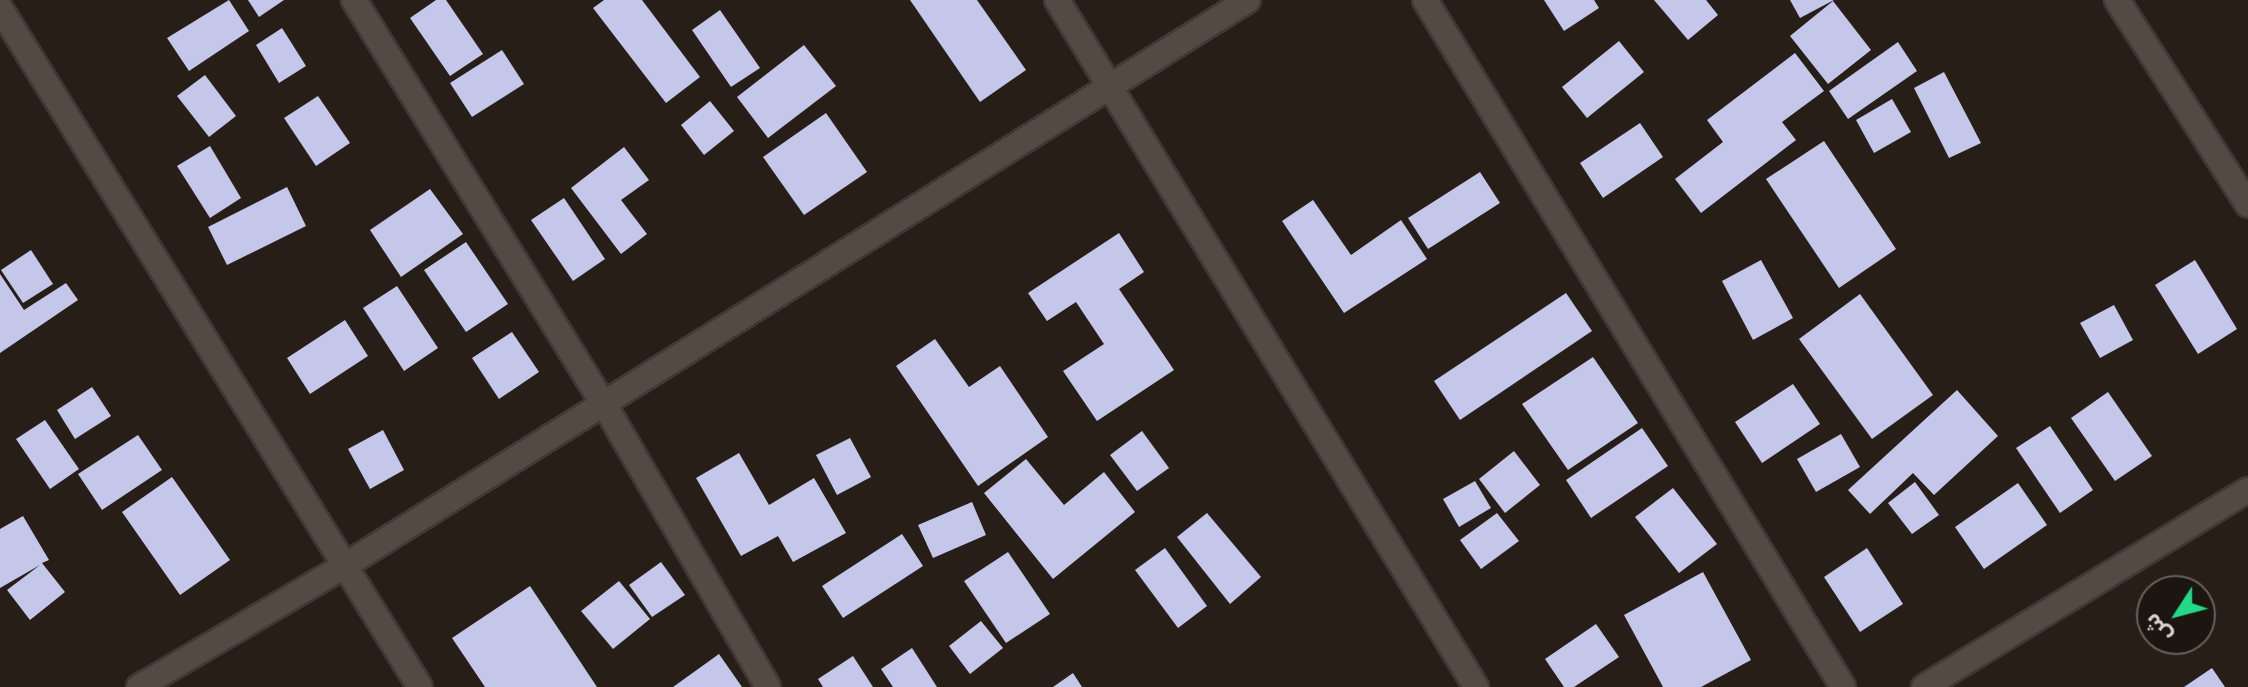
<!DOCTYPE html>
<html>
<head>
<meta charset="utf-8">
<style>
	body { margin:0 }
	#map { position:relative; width:2248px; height:687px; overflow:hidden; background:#271e18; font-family:Georgia,"Noto Sans Arabic",serif }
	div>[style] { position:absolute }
	.building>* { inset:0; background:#c4c7e9 }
	.roads { filter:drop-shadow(2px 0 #3f3834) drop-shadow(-2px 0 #3f3834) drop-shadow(0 2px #3f3834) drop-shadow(0 -2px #3f3834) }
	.street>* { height:24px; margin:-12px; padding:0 12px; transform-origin:12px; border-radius:12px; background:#534a43 }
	span { translate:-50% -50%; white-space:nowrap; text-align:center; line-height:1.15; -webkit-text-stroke:8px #1d150f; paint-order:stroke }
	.north { position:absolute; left:2136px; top:575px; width:80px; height:80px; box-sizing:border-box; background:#1d150f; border:2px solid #67605b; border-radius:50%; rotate:234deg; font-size:22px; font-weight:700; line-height:32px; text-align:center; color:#d6d0cc }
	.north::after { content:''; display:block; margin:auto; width:28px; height:36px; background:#23d887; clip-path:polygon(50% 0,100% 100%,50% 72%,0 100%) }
</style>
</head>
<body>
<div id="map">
	<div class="building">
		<i style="clip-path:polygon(229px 0,249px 31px,189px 71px,167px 38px)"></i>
		<i style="clip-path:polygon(248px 0,284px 0,259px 17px)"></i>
		<i style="clip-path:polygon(436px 0,446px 0,483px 54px,450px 76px,410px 18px)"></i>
		<i style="clip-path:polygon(604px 0,642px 0,700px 77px,666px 103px,593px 8px)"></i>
		<i style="clip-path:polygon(910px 0,977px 0,1026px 70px,980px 102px)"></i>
		<i style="clip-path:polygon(1544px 0,1594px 0,1599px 8px,1564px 31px)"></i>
		<i style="clip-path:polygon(1654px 0,1706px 0,1718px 15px,1688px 40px)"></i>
		<i style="clip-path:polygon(1790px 0,1834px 0,1800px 18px)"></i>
		<i style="clip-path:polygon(1833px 1px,1871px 50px,1828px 84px,1790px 36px)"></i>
		<i style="clip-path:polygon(720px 10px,760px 68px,731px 87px,692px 30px)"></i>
		<i style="clip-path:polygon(282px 28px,306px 66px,279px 83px,256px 45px)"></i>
		<i style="clip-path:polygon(1619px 41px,1644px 72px,1587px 118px,1562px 87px)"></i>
		<i style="clip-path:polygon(1898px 42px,1917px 71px,1848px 119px,1829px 91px)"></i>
		<i style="clip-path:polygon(804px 45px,836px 86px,768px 138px,737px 97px)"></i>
		<i style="clip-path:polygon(502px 50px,524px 84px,472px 117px,450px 83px)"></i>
		<i style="clip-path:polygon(1795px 53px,1824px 91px,1782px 122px,1796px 140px,1701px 213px,1675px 179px,1723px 142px,1707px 120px)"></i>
		<i style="clip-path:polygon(1944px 72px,1981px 143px,1949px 158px,1914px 88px)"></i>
		<i style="clip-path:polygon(205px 75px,236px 116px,209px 137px,177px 96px)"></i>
		<i style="clip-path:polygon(318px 96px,350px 143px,316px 166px,284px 118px)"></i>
		<i style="clip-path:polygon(1892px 99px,1911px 132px,1874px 153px,1856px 120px)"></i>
		<i style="clip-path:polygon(710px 101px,734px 131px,704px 155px,681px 125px)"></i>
		<i style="clip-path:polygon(826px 113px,867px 172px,804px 215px,763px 157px)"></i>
		<i style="clip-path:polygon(1640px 123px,1663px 157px,1603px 198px,1580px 163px)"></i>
		<i style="clip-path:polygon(1824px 141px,1896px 249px,1839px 288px,1766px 179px)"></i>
		<i style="clip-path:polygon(210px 146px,241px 198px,210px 218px,177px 166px)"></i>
		<i style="clip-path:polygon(624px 147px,649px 180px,621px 200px,647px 234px,621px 254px,571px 188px)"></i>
		<i style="clip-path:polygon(1480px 172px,1500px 203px,1428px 249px,1408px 218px)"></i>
		<i style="clip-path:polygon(287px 187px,306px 226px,227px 265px,208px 227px)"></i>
		<i style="clip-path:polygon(430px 189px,463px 234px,401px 277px,370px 230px)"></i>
		<i style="clip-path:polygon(564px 198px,605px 259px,573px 281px,531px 220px)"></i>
		<i style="clip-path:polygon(1313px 200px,1351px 255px,1401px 220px,1427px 259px,1344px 313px,1282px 221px)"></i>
		<i style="clip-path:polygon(1119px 233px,1144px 272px,1119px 289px,1174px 370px,1097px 421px,1063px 371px,1104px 344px,1076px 302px,1047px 321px,1028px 293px)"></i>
		<i style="clip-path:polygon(466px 242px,508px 304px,466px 332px,424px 270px)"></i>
		<i style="clip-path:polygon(31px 250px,53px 284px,23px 303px,1px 270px)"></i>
		<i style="clip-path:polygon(1761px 260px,1793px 318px,1753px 340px,1722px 281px)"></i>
		<i style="clip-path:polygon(2195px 260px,2237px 329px,2198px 354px,2155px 285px)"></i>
		<i style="clip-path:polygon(0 274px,24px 310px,66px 283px,78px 300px,0 353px)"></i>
		<i style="clip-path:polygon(397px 286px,438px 348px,404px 371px,363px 308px)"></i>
		<i style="clip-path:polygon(1566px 293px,1592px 331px,1460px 420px,1434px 381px)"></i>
		<i style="clip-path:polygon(1860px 294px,1933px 395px,1872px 439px,1799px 339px)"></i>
		<i style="clip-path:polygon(2114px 305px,2133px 340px,2100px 358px,2080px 323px)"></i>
		<i style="clip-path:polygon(345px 320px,368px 356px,310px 394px,287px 358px)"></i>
		<i style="clip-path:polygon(512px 332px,539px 372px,499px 399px,472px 358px)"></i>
		<i style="clip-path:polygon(935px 339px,969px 387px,1000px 366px,1048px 437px,978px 486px,896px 366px)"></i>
		<i style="clip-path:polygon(1593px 357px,1638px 423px,1568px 470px,1522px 404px)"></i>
		<i style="clip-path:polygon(1793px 384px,1820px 424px,1762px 463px,1735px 422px)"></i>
		<i style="clip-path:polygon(92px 387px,111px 416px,75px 439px,57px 410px)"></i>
		<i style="clip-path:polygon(1957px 390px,1998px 436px,1934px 495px,1913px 473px,1870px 514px,1848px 490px)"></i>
		<i style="clip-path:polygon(2108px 392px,2152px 456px,2115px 481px,2071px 418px)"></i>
		<i style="clip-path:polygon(45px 420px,79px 469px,50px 489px,16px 439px)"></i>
		<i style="clip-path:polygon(2050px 426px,2093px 490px,2060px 513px,2016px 448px)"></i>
		<i style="clip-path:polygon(1642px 428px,1668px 466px,1591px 518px,1566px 480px)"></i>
		<i style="clip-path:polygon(383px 430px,404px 470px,370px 489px,348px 449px)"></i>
		<i style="clip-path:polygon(1142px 431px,1169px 468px,1137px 491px,1110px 455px)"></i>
		<i style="clip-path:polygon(1841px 434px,1860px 467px,1816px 492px,1797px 459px)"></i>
		<i style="clip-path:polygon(138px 435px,162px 470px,102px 510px,78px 474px)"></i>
		<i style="clip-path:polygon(850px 438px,871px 477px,837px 495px,816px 455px)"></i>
		<i style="clip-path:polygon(1514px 451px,1540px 485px,1505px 513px,1479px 479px)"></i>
		<i style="clip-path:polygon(739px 453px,769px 505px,814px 478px,846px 533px,793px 562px,778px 536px,741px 556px,696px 478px)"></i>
		<i style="clip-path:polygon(1026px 459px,1064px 505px,1104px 472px,1135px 512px,1053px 579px,984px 493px)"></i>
		<i style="clip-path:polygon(172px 477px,230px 560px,180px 595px,122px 512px)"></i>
		<i style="clip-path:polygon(1475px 481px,1491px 508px,1459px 527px,1443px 499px)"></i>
		<i style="clip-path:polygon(1915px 482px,1939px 515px,1912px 534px,1888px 503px)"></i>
		<i style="clip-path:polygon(2018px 483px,2047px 525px,1984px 569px,1955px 527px)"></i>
		<i style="clip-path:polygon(1673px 488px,1717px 544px,1679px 573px,1635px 517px)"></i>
		<i style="clip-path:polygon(972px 502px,986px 535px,933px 558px,918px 525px)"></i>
		<i style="clip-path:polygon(1207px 513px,1261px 577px,1230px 604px,1177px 537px)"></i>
		<i style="clip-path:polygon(1497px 513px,1519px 541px,1481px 569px,1460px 540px)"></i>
		<i style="clip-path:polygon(23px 516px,49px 560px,42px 563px,65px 592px,30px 620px,7px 590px,40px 565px,0 588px,0 529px)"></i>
		<i style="clip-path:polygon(902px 534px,923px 566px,843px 618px,822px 586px)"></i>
		<i style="clip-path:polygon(1165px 548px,1207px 606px,1178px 628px,1135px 570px)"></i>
		<i style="clip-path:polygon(1867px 548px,1903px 604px,1860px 632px,1824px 577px)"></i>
		<i style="clip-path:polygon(1008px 552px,1050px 614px,1006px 643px,964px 581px)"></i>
		<i style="clip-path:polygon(661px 562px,685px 595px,652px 617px,629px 585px)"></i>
		<i style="clip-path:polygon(1703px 572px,1751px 660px,1701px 687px,1663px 687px,1624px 615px)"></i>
		<i style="clip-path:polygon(619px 581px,650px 619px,613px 649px,581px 611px)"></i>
		<i style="clip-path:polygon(530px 586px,597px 687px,485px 687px,452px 638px)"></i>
		<i style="clip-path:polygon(981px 621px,1003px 648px,970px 674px,949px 646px)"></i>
		<i style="clip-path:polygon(1596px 624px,1619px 657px,1574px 687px,1564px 687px,1545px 659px)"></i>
		<i style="clip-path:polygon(912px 648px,937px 687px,893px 687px,881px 669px)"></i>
		<i style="clip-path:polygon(719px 654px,742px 687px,673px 687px)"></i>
		<i style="clip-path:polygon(853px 656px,873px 687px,823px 687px,818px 679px)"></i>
		<i style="clip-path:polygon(2212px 668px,2225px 687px,2184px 687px)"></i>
		<i style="clip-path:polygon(1073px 673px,1082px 687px,1053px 687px)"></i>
	</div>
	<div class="roads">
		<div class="street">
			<i style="left:354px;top:0;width:475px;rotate:58.3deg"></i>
			<i style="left:604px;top:404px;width:327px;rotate:59.9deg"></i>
			<i style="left:1057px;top:0;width:805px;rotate:58.62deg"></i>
			<i style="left:1425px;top:0;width:804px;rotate:58.68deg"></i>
			<i style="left:2117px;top:0;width:243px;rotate:57.4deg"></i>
			<i style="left:0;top:8px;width:798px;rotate:58.26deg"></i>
			<i style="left:139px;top:687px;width:240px;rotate:-30.5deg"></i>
			<i style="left:346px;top:565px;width:1064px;rotate:-32.06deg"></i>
			<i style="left:1924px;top:687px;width:379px;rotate:-31.3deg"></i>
		</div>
	</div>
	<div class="north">ش</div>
</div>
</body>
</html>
